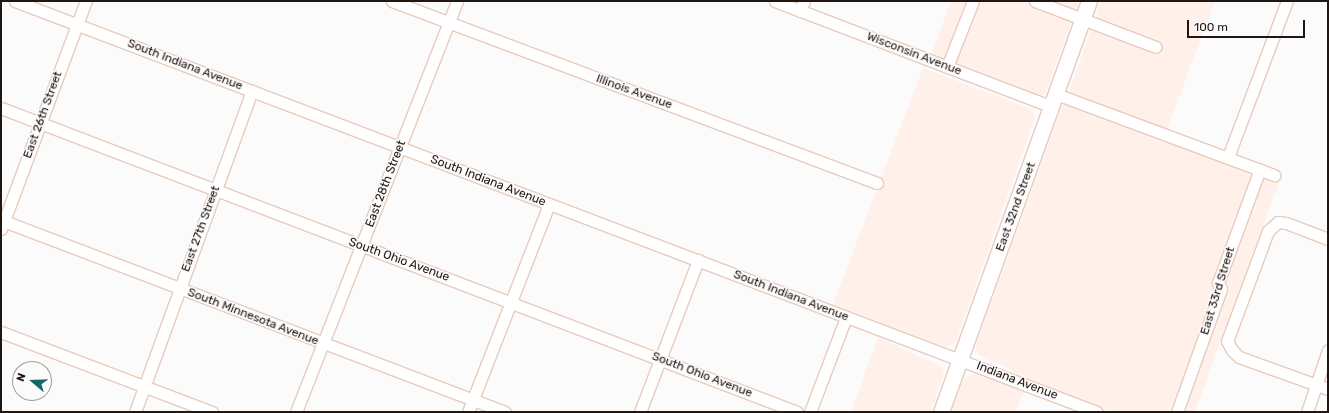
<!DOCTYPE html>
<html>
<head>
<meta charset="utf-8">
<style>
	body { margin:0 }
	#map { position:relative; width:1329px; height:413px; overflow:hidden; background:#fbfbfb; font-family:Rubik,sans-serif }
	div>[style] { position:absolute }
	.built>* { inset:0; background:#fff0e9 }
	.roads { filter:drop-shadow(1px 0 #e7cbbd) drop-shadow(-1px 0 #e7cbbd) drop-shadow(0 1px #e7cbbd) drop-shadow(0 -1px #e7cbbd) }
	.minor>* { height:11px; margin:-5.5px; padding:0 5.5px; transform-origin:5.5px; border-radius:5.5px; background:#fff }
	.major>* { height:15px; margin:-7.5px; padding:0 7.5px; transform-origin:7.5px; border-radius:7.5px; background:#fff }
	span { translate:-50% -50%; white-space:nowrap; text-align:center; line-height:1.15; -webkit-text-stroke:3.5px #fbfbfb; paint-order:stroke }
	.street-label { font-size:12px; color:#201612 }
	.frame { position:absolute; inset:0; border:2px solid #201612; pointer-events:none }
	.north { position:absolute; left:12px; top:361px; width:40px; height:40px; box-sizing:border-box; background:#fbfbfb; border:1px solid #a39f9e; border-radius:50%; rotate:289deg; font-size:11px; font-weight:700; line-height:16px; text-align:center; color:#201612 }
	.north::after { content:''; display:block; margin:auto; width:14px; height:18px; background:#166567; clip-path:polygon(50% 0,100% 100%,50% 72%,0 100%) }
	.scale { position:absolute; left:1187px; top:20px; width:118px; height:18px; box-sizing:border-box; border:2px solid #201612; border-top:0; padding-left:5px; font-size:12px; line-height:14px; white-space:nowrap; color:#201612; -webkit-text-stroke:3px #fbfbfb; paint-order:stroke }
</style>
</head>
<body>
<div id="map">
	<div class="built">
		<i style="clip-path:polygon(951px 1px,1079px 1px,1045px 94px,1038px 97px,931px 55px)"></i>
		<i style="clip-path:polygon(1101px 1px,1215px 1px,1167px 129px,1073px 94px,1070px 90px)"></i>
		<i style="clip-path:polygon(923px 68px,1033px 110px,1035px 117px,956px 341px,947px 347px,833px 305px)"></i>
		<i style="clip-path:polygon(1070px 103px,1279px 182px,1195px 412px,1113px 412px,1024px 378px,1002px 365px,980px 356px,976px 351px,976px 344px,1062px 106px)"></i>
		<i style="clip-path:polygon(878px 337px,942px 367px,944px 373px,930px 412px,851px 412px)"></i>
		<i style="clip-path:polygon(975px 374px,1024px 391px,1016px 412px,951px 412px,962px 383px,968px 376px)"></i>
	</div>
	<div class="roads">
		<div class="minor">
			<i style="left:15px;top:1px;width:1157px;rotate:20.8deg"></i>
			<i style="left:392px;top:1px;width:518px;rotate:20.57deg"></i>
			<i style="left:775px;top:1px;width:297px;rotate:20.9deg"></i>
			<i style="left:1035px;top:1px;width:129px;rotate:20.8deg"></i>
			<i style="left:800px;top:11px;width:11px;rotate:-68deg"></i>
			<i style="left:947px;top:67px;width:71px;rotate:-68.5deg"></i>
			<i style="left:1056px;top:94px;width:233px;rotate:20.4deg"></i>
			<i style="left:1px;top:108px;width:852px;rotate:20.9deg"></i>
			<i style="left:1228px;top:157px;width:167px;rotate:-69.3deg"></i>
			<i style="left:1px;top:220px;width:539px;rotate:20.85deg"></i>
			<i style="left:1px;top:229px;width:243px;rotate:-69.6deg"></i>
			<i style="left:1328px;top:239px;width:45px;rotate:-159.1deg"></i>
			<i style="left:1286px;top:223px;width:8px;rotate:-173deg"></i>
			<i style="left:1278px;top:222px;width:13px;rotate:138deg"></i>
			<i style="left:1268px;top:231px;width:117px;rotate:110.4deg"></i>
			<i style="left:1227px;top:341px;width:10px;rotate:61deg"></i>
			<i style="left:1232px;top:350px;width:10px;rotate:45deg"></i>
			<i style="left:1239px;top:357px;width:95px;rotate:19.8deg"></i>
			<i style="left:1px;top:332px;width:226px;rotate:20.8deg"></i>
			<i style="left:135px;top:412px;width:342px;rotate:-70deg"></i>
			<i style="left:296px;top:412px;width:441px;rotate:-68.6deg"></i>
			<i style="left:468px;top:412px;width:223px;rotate:-68.7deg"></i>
			<i style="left:640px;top:412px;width:163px;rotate:-69.1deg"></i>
			<i style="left:810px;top:412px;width:102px;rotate:-69.2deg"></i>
			<i style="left:1177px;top:412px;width:131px;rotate:-70.3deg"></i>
			<i style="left:1221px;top:289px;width:7px;rotate:-117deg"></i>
			<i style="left:1218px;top:283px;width:121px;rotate:-69.8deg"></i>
			<i style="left:1307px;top:412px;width:65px;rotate:-71.3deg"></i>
		</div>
		<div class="major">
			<i style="left:941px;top:412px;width:437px;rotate:-70.2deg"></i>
		</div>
	</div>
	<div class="street-label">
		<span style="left:914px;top:54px;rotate:21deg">Wisconsin Avenue</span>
		<span style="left:185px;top:65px;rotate:21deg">South Indiana Avenue</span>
		<span style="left:634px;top:92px;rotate:20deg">Illinois Avenue</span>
		<span style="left:43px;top:115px;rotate:-70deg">East 26th Street</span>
		<span style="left:488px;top:181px;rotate:21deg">South Indiana Avenue</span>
		<span style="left:386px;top:184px;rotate:-69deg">East 28th Street</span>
		<span style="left:1016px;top:207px;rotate:-70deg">East 32nd Street</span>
		<span style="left:201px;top:229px;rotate:-70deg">East 27th Street</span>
		<span style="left:399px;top:260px;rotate:20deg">South Ohio Avenue</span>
		<span style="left:1218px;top:291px;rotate:-73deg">East 33rd Street</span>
		<span style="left:791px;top:296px;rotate:21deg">South Indiana Avenue</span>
		<span style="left:253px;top:317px;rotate:21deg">South Minnesota Avenue</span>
		<span style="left:702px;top:375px;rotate:21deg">South Ohio Avenue</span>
		<span style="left:1017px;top:381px;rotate:21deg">Indiana Avenue</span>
	</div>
	<div class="frame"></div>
	<div class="north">N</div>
	<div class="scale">100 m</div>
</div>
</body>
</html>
